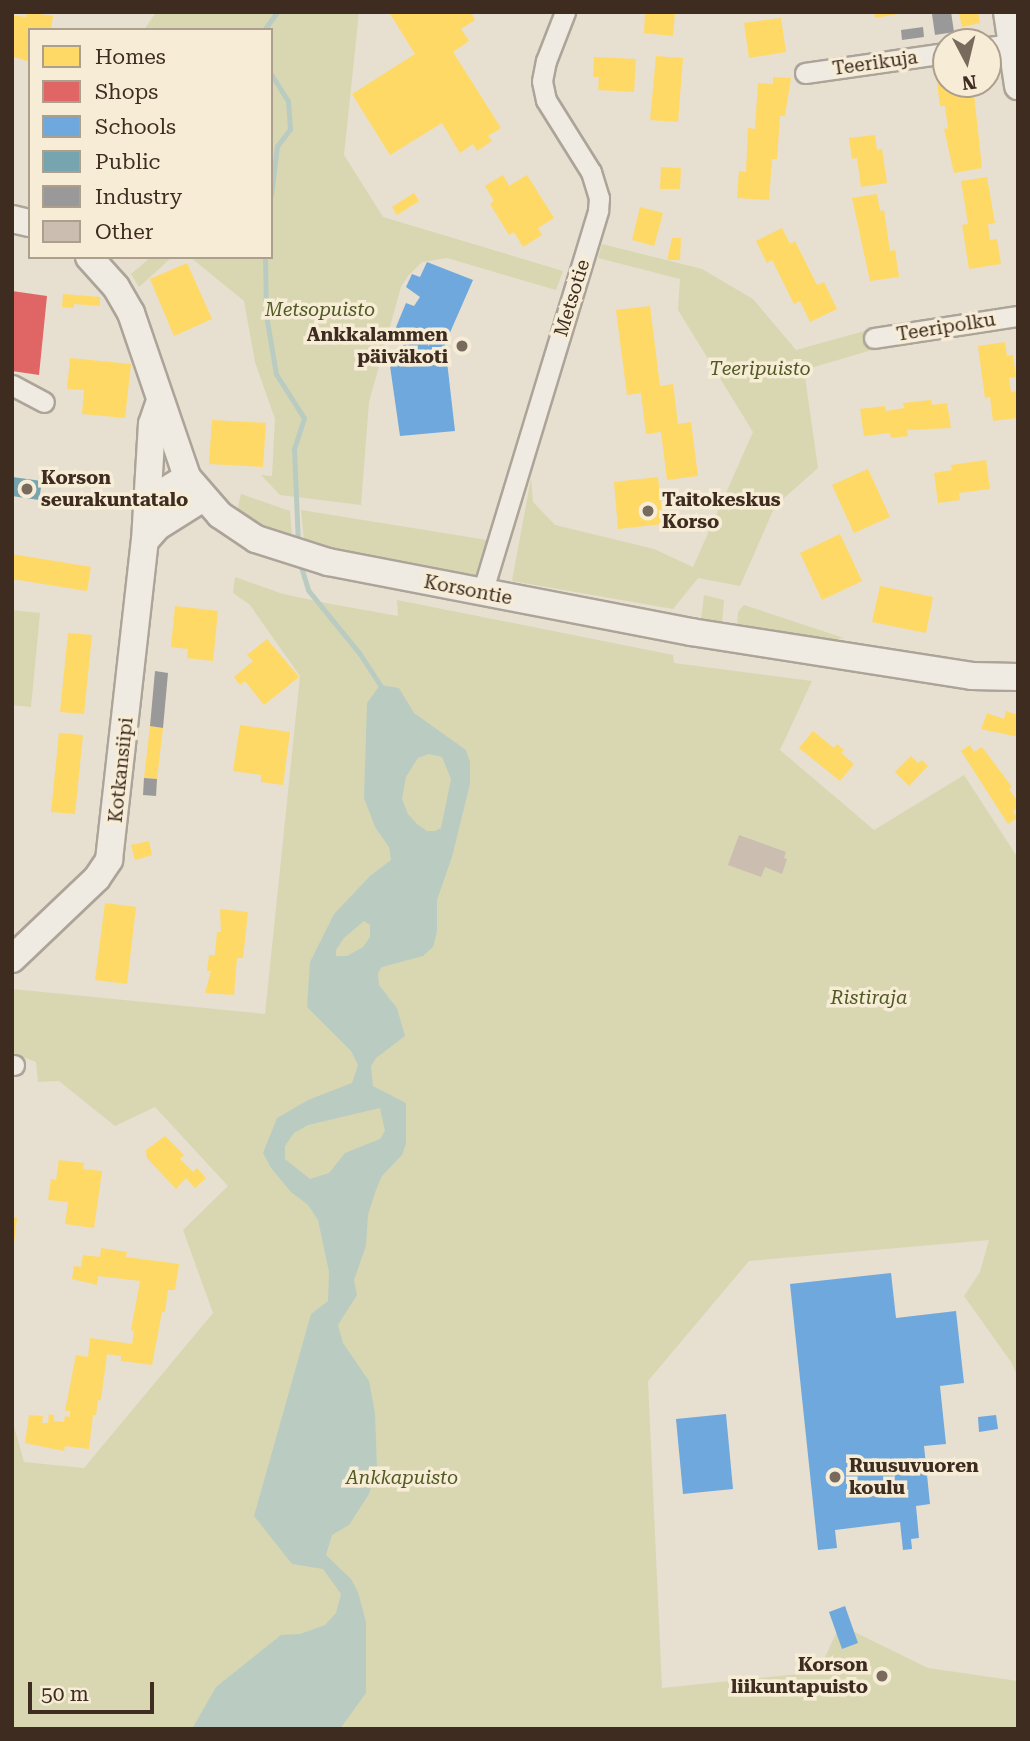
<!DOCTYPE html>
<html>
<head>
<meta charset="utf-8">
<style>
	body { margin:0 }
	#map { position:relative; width:1030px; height:1741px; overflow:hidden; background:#e7dfd0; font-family:"Roboto Serif",serif }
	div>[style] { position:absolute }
	.green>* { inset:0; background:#d8d7b2 }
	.water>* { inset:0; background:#baccc1 }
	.homes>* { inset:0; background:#ffd966 }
	.shops>* { inset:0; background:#e06666 }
	.schools>* { inset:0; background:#6fa8dc }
	.public>* { inset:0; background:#76a5af }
	.industry>* { inset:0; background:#999 }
	.stream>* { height:5px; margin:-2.5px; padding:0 2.5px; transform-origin:2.5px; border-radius:2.5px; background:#baccc1 }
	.building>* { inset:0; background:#cbbdb0 }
	.roads { filter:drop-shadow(2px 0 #aca498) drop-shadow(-2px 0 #aca498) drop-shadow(0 2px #aca498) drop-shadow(0 -2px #aca498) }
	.street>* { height:19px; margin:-9.5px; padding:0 9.5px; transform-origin:9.5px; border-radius:9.5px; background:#efeae2 }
	.secondary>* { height:26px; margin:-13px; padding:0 13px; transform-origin:13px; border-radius:13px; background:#efeae2 }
	.dots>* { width:19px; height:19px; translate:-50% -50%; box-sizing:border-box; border:4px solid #f7ecd6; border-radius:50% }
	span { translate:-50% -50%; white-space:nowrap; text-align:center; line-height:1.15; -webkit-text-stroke:7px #f7ecd6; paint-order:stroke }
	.street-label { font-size:19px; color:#3d2c1f }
	.park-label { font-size:19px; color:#4f5a24; font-style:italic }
	.poi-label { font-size:19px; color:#3d2c1f; font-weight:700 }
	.right { translate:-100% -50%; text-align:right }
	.left { translate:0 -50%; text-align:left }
	.frame { position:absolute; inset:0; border:14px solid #3d2c1f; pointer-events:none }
	.legend { position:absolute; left:28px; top:28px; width:245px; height:231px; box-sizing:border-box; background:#f7ecd6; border:2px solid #ad9f8d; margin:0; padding:9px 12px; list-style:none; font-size:21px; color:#3d2c1f }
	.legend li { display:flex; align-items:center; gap:14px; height:35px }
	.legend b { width:35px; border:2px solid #ad9f8d }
	.north { position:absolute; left:932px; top:28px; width:70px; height:70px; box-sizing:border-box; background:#f7ecd6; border:2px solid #ad9f8d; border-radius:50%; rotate:173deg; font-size:19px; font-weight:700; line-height:28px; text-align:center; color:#3d2c1f }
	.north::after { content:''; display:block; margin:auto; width:24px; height:32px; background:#786b5d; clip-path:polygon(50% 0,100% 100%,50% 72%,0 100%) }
	.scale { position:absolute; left:28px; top:1682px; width:126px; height:32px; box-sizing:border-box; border:4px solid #3d2c1f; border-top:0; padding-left:9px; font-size:21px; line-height:24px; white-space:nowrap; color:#3d2c1f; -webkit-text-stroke:5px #f7ecd6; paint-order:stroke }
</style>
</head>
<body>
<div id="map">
	<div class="green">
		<i style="clip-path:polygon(156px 12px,359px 12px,344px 155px,383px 217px,563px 271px,556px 290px,447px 258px,422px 262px,408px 276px,401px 287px,369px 402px,361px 505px,280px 495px,261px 475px,272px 476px,275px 419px,255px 362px,244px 301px,190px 257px,271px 257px,271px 30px,144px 30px)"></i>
		<i style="clip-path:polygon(602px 244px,702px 269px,753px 299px,796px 350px,868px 330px,875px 349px,804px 370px,818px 468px,775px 506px,740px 586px,698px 578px,673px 609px,512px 581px,531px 478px,533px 502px,555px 525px,654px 549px,693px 567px,753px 432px,678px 310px,680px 279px,598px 258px)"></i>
		<i style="clip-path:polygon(151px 257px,172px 257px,139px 287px,131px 274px)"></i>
		<i style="clip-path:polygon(241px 494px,290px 511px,292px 536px,273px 533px,237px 511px)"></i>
		<i style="clip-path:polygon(301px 510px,487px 540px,474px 580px,304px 541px)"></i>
		<i style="clip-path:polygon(235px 577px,283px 594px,331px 604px,398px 616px,397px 600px,673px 655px,674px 663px,812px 681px,780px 750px,874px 830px,964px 775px,1018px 858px,1018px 1377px,1011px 1362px,964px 1296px,980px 1272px,989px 1240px,749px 1261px,648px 1381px,662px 1688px,818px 1672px,840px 1625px,928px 1668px,1018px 1681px,1018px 1729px,12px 1729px,12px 1406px,12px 1419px,24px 1462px,84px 1468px,213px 1313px,183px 1230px,228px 1186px,155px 1107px,115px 1126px,59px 1081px,38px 1082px,36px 1062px,12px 1053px,12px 989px,265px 1014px,300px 676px,250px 605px,233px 593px)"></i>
		<i style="clip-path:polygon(704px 595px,724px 600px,722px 624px,701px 620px)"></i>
		<i style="clip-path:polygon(744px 605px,844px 638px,820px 641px,737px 625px,738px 612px)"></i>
		<i style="clip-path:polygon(12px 610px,40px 613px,31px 707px,12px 705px)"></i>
	</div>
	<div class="water">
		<i style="clip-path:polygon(evenodd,380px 685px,399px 688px,414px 713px,466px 750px,470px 762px,470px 784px,452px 857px,437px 900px,437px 932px,433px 947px,423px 956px,382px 967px,378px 973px,379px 985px,397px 1008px,405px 1036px,376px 1058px,371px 1066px,373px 1086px,406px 1103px,406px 1144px,402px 1155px,382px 1176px,376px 1190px,368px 1215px,366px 1246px,354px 1280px,357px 1295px,338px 1325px,343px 1343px,369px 1381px,375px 1413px,377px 1467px,369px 1494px,349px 1525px,332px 1535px,326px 1555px,351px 1579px,358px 1592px,366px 1622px,366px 1693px,340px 1729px,192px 1729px,216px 1687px,281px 1635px,300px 1634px,325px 1625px,336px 1613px,341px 1594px,323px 1569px,292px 1564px,254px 1516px,311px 1314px,328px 1301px,329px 1272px,318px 1220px,308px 1205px,291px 1192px,271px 1168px,263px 1153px,277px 1118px,308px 1100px,352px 1083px,358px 1065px,351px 1051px,307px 1007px,310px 962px,334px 914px,370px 876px,391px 860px,389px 847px,375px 827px,364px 798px,367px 703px,380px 685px,429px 754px,442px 757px,451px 779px,441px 828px,435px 831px,427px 831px,417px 824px,408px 814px,402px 799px,406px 777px,418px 758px,429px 754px,380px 685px,364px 921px,370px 925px,370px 937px,363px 947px,347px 956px,336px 956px,336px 950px,344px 938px,364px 921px,380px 685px,380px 1108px,385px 1131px,380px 1139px,345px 1153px,329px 1173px,310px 1179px,285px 1159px,285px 1146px,294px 1133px,308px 1125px,380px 1108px)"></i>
	</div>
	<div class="homes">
		<i style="clip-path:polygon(27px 12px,53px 16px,51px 30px,30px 30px,30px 62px,12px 56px,12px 15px,26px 17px)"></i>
		<i style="clip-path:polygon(389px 12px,471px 12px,475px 20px,461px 29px,469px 41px,453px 52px,501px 128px,488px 136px,492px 141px,477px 151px,473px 144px,460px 153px,442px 123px,390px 155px,352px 94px,415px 54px)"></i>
		<i style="clip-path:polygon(645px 12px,675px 12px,673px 36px,644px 33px)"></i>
		<i style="clip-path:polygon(874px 12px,898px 12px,898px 14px,875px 18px)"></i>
		<i style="clip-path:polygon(978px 12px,980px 23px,962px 27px,959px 13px)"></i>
		<i style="clip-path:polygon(781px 18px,786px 52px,749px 58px,744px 23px)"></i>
		<i style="clip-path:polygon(656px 56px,683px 58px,678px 122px,650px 120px)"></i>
		<i style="clip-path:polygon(594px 57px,636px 59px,634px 92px,598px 90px,599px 77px,593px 77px)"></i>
		<i style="clip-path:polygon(773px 77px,791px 78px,785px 116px,780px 116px,777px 159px,772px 159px,769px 200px,737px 198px,739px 171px,746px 172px,748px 128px,755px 129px,758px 83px,773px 84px)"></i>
		<i style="clip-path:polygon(946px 80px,946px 84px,973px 85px,982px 168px,954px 173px,944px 129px,948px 128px,945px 106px,940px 106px,937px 82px)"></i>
		<i style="clip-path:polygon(875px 135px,877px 150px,882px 149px,887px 183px,861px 187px,857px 158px,852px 159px,849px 138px)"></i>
		<i style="clip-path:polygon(661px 167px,681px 168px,680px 189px,660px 189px)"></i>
		<i style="clip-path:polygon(503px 175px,509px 186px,527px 175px,554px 218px,538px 228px,542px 235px,523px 247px,514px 232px,509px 235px,490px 204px,494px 201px,485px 186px)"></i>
		<i style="clip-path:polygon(987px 177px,995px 223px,988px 224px,990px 240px,997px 239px,1001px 264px,969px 269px,962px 225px,968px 224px,961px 181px)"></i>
		<i style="clip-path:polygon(414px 193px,419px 201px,397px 215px,392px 207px)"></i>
		<i style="clip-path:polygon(877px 194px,880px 211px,884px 210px,890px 251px,895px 250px,899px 277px,870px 281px,852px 198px)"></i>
		<i style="clip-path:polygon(640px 207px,663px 213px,654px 246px,632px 240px)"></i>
		<i style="clip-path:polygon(782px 228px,790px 244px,795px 241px,817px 285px,824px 282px,837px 309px,810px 322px,800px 301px,794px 304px,772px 260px,767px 263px,756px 241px)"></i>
		<i style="clip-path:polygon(672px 238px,681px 238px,680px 260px,667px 260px)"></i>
		<i style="clip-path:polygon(187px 263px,212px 319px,174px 336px,150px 279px)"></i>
		<i style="clip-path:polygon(63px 294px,100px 297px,100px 306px,74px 304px,74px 308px,62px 307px)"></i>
		<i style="clip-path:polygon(650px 306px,660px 386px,673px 384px,678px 424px,691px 422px,698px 476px,667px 480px,661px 432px,646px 434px,641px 393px,627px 395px,616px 310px)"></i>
		<i style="clip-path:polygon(1005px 342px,1007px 356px,1013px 355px,1016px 377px,1009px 378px,1011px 392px,1017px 391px,1018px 418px,993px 421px,990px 397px,985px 398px,978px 346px)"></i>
		<i style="clip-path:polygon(70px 358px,131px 364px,125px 418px,82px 414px,84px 390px,67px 389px)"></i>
		<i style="clip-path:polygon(931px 400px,932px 405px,947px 403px,951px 428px,907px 430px,908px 436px,891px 438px,890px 433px,864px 436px,860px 409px,885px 406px,886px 411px,904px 408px,903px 403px)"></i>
		<i style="clip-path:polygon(212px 420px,266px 423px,263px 467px,209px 464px)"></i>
		<i style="clip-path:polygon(986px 460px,990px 489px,959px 493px,960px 500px,938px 503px,934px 473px,952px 470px,951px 465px)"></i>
		<i style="clip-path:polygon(868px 469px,890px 517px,854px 533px,832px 485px)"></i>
		<i style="clip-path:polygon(658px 477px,663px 524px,618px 529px,614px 482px)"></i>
		<i style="clip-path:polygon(840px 534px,862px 581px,822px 600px,800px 553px)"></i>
		<i style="clip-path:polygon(12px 554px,91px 567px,87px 591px,12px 579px)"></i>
		<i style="clip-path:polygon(880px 586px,933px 597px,926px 633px,872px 622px)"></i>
		<i style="clip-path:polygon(175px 606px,218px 611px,213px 661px,187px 658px,188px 649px,171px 647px)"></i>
		<i style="clip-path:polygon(68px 633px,92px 635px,84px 714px,60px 712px)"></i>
		<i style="clip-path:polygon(267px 639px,299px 677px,264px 705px,245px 681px,240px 685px,234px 677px,253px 661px,247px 655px)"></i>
		<i style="clip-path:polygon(1006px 711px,1018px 715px,1018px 737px,981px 729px,987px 713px,1004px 719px)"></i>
		<i style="clip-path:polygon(240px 725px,290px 732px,283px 785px,261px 782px,261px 775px,233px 771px)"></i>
		<i style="clip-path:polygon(150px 726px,163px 728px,157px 779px,144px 778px)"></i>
		<i style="clip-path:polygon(813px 731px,834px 748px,837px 744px,844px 750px,841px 753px,854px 764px,840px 781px,799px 748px)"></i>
		<i style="clip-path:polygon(59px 733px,83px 735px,75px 814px,51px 812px)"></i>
		<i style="clip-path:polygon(970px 745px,974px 752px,982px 747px,1012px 787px,1009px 789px,1018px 802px,1018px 808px,1013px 811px,1017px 818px,1008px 824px,961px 751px)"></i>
		<i style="clip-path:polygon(911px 756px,918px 763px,922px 760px,928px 766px,909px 786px,895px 772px)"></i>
		<i style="clip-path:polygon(149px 841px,152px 855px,135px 860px,131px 845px)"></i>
		<i style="clip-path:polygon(105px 903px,136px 907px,127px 984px,95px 980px)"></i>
		<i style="clip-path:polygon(220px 909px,248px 912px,243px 958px,237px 958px,234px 995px,205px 993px,211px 971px,207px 971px,209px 955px,215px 955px,217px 932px,221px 932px)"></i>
		<i style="clip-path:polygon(165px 1136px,184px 1155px,180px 1159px,193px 1172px,197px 1168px,206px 1178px,195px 1188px,186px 1178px,176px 1189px,147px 1158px,146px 1150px)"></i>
		<i style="clip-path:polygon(59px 1160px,84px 1163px,83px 1169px,102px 1171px,94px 1228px,65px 1224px,68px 1202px,48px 1200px,51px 1179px,56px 1180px)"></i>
		<i style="clip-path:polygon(12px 1217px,17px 1218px,14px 1244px,12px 1244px)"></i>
		<i style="clip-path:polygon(101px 1248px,127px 1252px,126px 1257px,179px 1264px,175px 1290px,168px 1290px,165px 1312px,162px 1312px,152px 1365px,121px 1361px,121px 1356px,107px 1354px,101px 1400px,98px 1400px,96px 1415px,93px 1415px,89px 1449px,65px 1446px,64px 1451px,25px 1443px,29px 1415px,43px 1416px,42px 1423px,48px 1423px,49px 1414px,54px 1415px,54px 1421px,64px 1422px,65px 1416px,70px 1417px,70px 1411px,65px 1411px,76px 1355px,88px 1357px,90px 1338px,132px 1344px,134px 1331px,131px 1330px,140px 1281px,98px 1276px,97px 1285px,72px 1279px,74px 1266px,81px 1267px,83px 1255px,100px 1257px)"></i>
	</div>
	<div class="shops">
		<i style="clip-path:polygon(12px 291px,47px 296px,39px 375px,12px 371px)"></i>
	</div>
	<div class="schools">
		<i style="clip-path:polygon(427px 262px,473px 280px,445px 344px,455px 431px,400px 436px,388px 352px,403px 351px,404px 335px,394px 332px,406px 303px,414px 306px,420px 297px,406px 287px,412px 274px,420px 277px)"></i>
		<i style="clip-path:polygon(891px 1273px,896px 1318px,956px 1311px,964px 1383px,940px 1386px,946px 1444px,924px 1446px,930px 1504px,916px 1506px,919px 1538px,911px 1539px,912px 1549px,903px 1550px,900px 1522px,835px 1530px,837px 1548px,818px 1550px,790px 1284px)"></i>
		<i style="clip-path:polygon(726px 1414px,733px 1489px,683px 1494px,676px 1419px)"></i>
		<i style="clip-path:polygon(996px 1415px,998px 1429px,979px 1432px,978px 1417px)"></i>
		<i style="clip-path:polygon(845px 1606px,858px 1643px,842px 1649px,829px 1612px)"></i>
	</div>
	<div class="public">
		<i style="clip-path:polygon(12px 477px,42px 481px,39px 500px,12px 496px)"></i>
	</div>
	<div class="industry">
		<i style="clip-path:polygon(951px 12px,954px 32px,935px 35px,932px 14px)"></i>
		<i style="clip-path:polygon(923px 27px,924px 37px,902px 40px,901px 30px)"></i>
		<i style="clip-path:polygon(155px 671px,168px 673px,163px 728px,150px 726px)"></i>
		<i style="clip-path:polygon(144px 778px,157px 779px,156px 796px,143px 795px)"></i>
	</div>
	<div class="stream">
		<i style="left:264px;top:30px;width:22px;rotate:-54deg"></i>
		<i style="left:271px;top:74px;width:32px;rotate:58deg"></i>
		<i style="left:288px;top:101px;width:28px;rotate:86deg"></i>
		<i style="left:290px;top:129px;width:21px;rotate:127deg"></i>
		<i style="left:277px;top:146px;width:49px;rotate:97deg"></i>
		<i style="left:265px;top:257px;width:58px;rotate:89deg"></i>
		<i style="left:266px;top:315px;width:60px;rotate:80.4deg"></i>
		<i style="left:276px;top:374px;width:52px;rotate:57.5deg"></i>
		<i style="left:304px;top:418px;width:33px;rotate:108deg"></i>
		<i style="left:294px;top:449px;width:94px;rotate:87.6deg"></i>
		<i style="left:299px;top:560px;width:31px;rotate:73deg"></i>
		<i style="left:308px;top:590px;width:82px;rotate:50.9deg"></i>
		<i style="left:360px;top:654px;width:37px;rotate:57deg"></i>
	</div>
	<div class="building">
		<i style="clip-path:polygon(739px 835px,786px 852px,784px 858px,787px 859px,782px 874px,765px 867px,761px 877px,728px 865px)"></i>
	</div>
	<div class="roads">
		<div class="street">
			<i style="left:988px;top:47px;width:24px;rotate:-7deg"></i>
			<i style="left:805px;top:73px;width:142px;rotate:-8.1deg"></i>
			<i style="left:874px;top:338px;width:146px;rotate:-8.7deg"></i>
			<i style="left:12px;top:385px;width:36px;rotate:28deg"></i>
			<i style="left:482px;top:593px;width:400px;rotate:-73.1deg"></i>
			<i style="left:598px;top:210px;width:12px;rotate:-85deg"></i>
			<i style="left:599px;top:198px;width:27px;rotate:-107deg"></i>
			<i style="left:591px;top:172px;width:85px;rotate:-122deg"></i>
			<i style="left:546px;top:100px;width:19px;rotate:-102deg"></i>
			<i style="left:542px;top:81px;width:20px;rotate:-79deg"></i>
			<i style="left:546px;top:61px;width:53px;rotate:-68.8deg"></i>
			<i style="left:12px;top:1065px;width:2px"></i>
		</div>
		<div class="secondary">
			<i style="left:1007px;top:12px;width:75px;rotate:81.5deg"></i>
			<i style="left:12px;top:219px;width:18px;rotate:13deg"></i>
			<i style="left:89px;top:257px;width:40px;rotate:48deg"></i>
			<i style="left:116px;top:287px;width:30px;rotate:60deg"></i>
			<i style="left:131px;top:313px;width:173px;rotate:71.1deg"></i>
			<i style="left:187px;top:477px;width:50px;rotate:49deg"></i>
			<i style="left:220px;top:515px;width:43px;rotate:33.7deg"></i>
			<i style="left:256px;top:539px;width:76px;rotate:17.7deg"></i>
			<i style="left:328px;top:562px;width:370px;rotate:10.9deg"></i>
			<i style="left:691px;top:632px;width:284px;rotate:8.9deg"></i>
			<i style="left:972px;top:676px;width:46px;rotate:1.2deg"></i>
			<i style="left:147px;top:507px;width:18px;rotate:-45deg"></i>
			<i style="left:160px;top:494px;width:32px;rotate:-32deg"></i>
			<i style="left:145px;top:541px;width:18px;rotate:-49deg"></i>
			<i style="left:157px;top:527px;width:54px;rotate:-32.2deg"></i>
			<i style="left:12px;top:959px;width:117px;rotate:-43.6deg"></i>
			<i style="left:97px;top:878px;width:22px;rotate:-56deg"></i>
			<i style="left:109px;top:860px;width:321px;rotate:-83.6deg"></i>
			<i style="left:145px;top:541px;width:117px;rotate:-86.6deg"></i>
			<i style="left:152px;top:424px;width:24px;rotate:-71deg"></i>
		</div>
	</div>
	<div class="dots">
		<i style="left:462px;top:346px;background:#786b5d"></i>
		<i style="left:27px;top:489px;background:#786b5d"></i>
		<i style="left:648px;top:511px;background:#786b5d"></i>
		<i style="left:835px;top:1477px;background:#786b5d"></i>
		<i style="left:882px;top:1676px;background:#786b5d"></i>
	</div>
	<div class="street-label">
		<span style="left:875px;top:63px;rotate:-8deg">Teerikuja</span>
		<span style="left:572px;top:298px;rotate:-73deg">Metsotie</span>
		<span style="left:946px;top:327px;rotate:-9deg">Teeripolku</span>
		<span style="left:468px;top:590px;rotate:11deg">Korsontie</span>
		<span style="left:121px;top:770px;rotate:-84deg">Kotkansiipi</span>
	</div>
	<div class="park-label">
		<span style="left:320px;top:310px">Metsopuisto</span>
		<span style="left:760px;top:369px">Teeripuisto</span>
		<span style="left:869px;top:998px">Ristiraja</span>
		<span style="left:402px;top:1478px">Ankkapuisto</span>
	</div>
	<div class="poi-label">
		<span class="right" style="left:448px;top:346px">Ankkalammen<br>päiväkoti</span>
		<span class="left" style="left:41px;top:489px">Korson<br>seurakuntatalo</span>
		<span class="left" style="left:662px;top:511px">Taitokeskus<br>Korso</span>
		<span class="left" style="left:849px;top:1477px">Ruusuvuoren<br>koulu</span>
		<span class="right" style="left:868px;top:1676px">Korson<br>liikuntapuisto</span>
	</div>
	<div class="frame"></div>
	<ul class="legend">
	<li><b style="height:19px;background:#ffd966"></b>Homes</li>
	<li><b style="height:19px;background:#e06666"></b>Shops</li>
	<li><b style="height:19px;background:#6fa8dc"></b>Schools</li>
	<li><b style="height:19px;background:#76a5af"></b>Public</li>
	<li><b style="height:19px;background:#999"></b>Industry</li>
	<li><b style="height:19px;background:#cbbdb0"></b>Other</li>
	</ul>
	<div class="north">N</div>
	<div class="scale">50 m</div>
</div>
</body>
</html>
